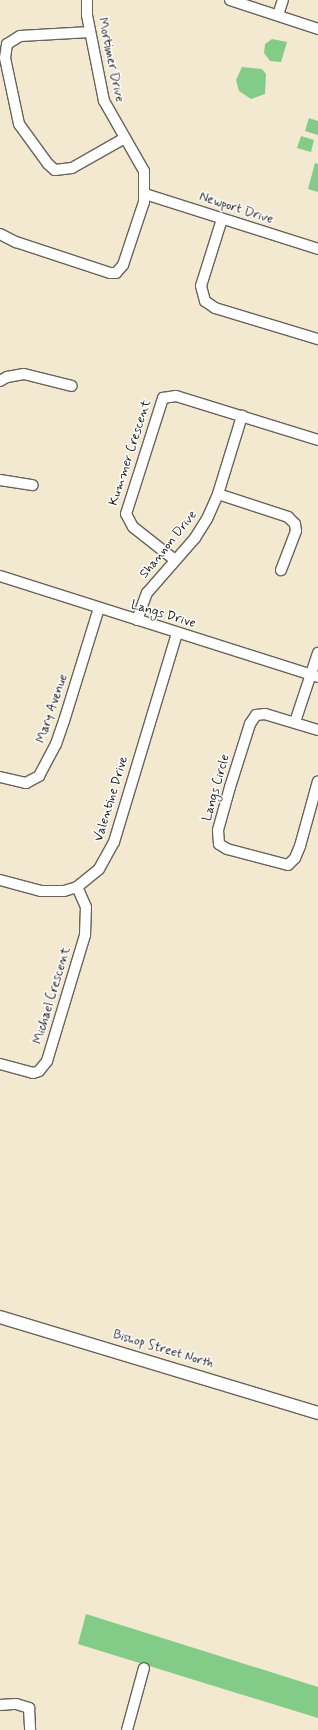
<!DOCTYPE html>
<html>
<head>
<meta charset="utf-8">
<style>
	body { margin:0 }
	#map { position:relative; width:318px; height:1730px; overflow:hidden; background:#f3e9d1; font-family:Mynerve,sans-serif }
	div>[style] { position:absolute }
	.green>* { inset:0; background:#83cc87 }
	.roads { filter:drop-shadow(1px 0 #67645b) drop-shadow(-1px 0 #67645b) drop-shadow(0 1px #67645b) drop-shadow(0 -1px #67645b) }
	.minor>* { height:10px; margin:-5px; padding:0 5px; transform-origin:5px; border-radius:5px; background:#fff }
	.major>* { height:12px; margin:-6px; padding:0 6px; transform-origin:6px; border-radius:6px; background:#fff }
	span { translate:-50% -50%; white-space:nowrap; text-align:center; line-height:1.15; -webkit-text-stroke:3px #fff; paint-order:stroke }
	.street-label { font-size:13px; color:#1c1c1c }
</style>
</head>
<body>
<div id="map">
	<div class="green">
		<i style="clip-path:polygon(272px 39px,287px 42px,281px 62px,270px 61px,264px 53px,265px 44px)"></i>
		<i style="clip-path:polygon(242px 67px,262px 69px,266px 74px,265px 94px,251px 99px,239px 91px,236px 80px)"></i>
		<i style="clip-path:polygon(309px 118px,318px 121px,318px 135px,305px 131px)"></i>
		<i style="clip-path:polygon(301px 136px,314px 140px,311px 152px,297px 148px)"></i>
		<i style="clip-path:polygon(315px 163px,318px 164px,318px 192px,308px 189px)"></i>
		<i style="clip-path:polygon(86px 1614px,318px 1687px,318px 1718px,78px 1644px)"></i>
	</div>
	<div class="roads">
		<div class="minor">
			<i style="left:230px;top:0;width:93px;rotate:18.2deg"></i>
			<i style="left:278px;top:15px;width:16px;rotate:-72deg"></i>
			<i style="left:90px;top:32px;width:70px;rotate:176.7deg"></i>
			<i style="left:20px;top:36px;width:15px;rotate:148deg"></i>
			<i style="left:7px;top:44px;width:14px;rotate:98deg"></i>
			<i style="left:5px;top:58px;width:67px;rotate:78deg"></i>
			<i style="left:19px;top:124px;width:49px;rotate:54.1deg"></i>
			<i style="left:48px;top:164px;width:9px;rotate:41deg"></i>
			<i style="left:55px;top:170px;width:17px;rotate:-7deg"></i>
			<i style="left:72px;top:168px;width:61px;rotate:-29.5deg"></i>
			<i style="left:145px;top:194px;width:182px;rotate:17.6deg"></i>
			<i style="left:222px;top:219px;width:70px;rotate:107.4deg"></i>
			<i style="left:201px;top:286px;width:16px;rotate:75deg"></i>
			<i style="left:205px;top:301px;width:12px;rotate:35deg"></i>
			<i style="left:215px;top:308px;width:108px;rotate:16.8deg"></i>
			<i style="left:0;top:234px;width:18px;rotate:27deg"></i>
			<i style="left:16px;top:242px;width:99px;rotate:18.3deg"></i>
			<i style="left:110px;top:273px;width:6px"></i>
			<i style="left:116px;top:273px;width:11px;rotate:-49deg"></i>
			<i style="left:123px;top:265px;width:66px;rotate:-71.6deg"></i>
			<i style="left:144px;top:202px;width:31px;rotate:-90deg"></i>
			<i style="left:144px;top:171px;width:81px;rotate:-119.7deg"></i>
			<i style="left:104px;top:101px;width:88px;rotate:-101.2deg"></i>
			<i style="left:87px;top:15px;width:15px;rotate:-90deg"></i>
			<i style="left:0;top:381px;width:8px;rotate:-30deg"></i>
			<i style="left:7px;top:377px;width:17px;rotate:-10deg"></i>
			<i style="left:24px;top:374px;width:49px;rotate:14deg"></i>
			<i style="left:0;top:480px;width:33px;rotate:9deg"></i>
			<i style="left:218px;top:494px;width:74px;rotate:18.2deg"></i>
			<i style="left:288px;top:517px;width:10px;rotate:45deg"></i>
			<i style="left:295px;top:524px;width:7px;rotate:82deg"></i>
			<i style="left:296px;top:531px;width:42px;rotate:111deg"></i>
			<i style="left:175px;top:560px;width:53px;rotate:-141.8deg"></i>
			<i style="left:133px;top:527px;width:15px;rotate:-118deg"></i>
			<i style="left:126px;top:514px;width:122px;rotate:-72.3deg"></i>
			<i style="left:163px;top:398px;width:13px;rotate:-9deg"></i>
			<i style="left:176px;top:396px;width:149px;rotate:17.2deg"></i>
			<i style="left:0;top:576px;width:334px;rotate:17.6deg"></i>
			<i style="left:137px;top:620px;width:29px;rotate:-70deg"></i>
			<i style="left:147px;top:593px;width:73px;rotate:-48.9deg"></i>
			<i style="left:195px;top:538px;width:22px;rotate:-58deg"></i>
			<i style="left:207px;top:519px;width:27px;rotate:-66deg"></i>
			<i style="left:218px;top:494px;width:82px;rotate:-72.9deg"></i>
			<i style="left:295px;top:722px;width:73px;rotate:-71.6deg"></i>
			<i style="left:318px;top:730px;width:55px;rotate:-163.2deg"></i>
			<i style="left:265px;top:714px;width:9px;rotate:174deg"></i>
			<i style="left:256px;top:715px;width:11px;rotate:124deg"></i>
			<i style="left:250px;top:724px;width:66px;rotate:107.6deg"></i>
			<i style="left:230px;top:787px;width:45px;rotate:105.6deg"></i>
			<i style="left:218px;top:830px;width:14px;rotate:86deg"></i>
			<i style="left:219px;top:844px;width:9px;rotate:32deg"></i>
			<i style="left:227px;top:849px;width:63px;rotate:14.7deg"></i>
			<i style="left:288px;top:865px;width:10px;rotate:-45deg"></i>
			<i style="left:295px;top:858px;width:13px;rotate:-67deg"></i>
			<i style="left:300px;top:846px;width:67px;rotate:-74.5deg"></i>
			<i style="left:0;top:777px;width:27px;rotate:13deg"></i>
			<i style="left:26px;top:783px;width:15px;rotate:-28deg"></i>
			<i style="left:39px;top:776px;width:36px;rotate:-62deg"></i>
			<i style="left:56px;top:744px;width:24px;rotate:-71deg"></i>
			<i style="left:64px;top:721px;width:118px;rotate:-72.8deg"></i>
			<i style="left:0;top:880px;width:42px;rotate:15deg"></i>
			<i style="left:41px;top:891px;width:23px"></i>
			<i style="left:64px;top:891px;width:14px;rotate:-17deg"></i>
			<i style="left:77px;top:887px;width:28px;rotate:-39deg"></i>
			<i style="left:99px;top:869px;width:31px;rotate:-61deg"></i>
			<i style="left:114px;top:842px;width:218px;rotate:-73.2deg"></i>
			<i style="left:0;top:1064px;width:34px;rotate:15deg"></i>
			<i style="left:33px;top:1073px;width:6px;rotate:-18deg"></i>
			<i style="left:39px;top:1071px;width:13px;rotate:-51deg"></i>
			<i style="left:47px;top:1061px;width:132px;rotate:-73.2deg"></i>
			<i style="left:85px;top:935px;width:28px;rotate:-88deg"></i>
			<i style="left:86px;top:907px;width:22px;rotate:-114deg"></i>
			<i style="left:0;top:1705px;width:16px;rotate:-4deg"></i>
			<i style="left:16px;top:1704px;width:14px;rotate:17deg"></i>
			<i style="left:29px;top:1708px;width:22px;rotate:87deg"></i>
			<i style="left:127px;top:1730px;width:64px;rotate:-74.7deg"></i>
		</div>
		<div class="major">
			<i style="left:0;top:1317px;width:332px;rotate:16.8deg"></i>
		</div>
	</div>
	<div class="street-label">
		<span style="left:110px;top:60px;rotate:78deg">Mortimer Drive</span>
		<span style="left:236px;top:209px;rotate:18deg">Newport Drive</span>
		<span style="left:131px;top:453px;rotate:-72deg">Kummer Crescent</span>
		<span style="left:169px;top:545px;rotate:-51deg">Shannon Drive</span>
		<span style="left:163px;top:615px;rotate:17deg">Langs Drive</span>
		<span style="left:53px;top:709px;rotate:-71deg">Mary Avenue</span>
		<span style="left:217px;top:788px;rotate:-74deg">Langs Circle</span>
		<span style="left:112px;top:799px;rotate:-73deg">Valentine Drive</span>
		<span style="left:53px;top:996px;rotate:-73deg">Michael Crescent</span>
		<span style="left:163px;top:1350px;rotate:17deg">Bishop Street North</span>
	</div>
</div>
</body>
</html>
